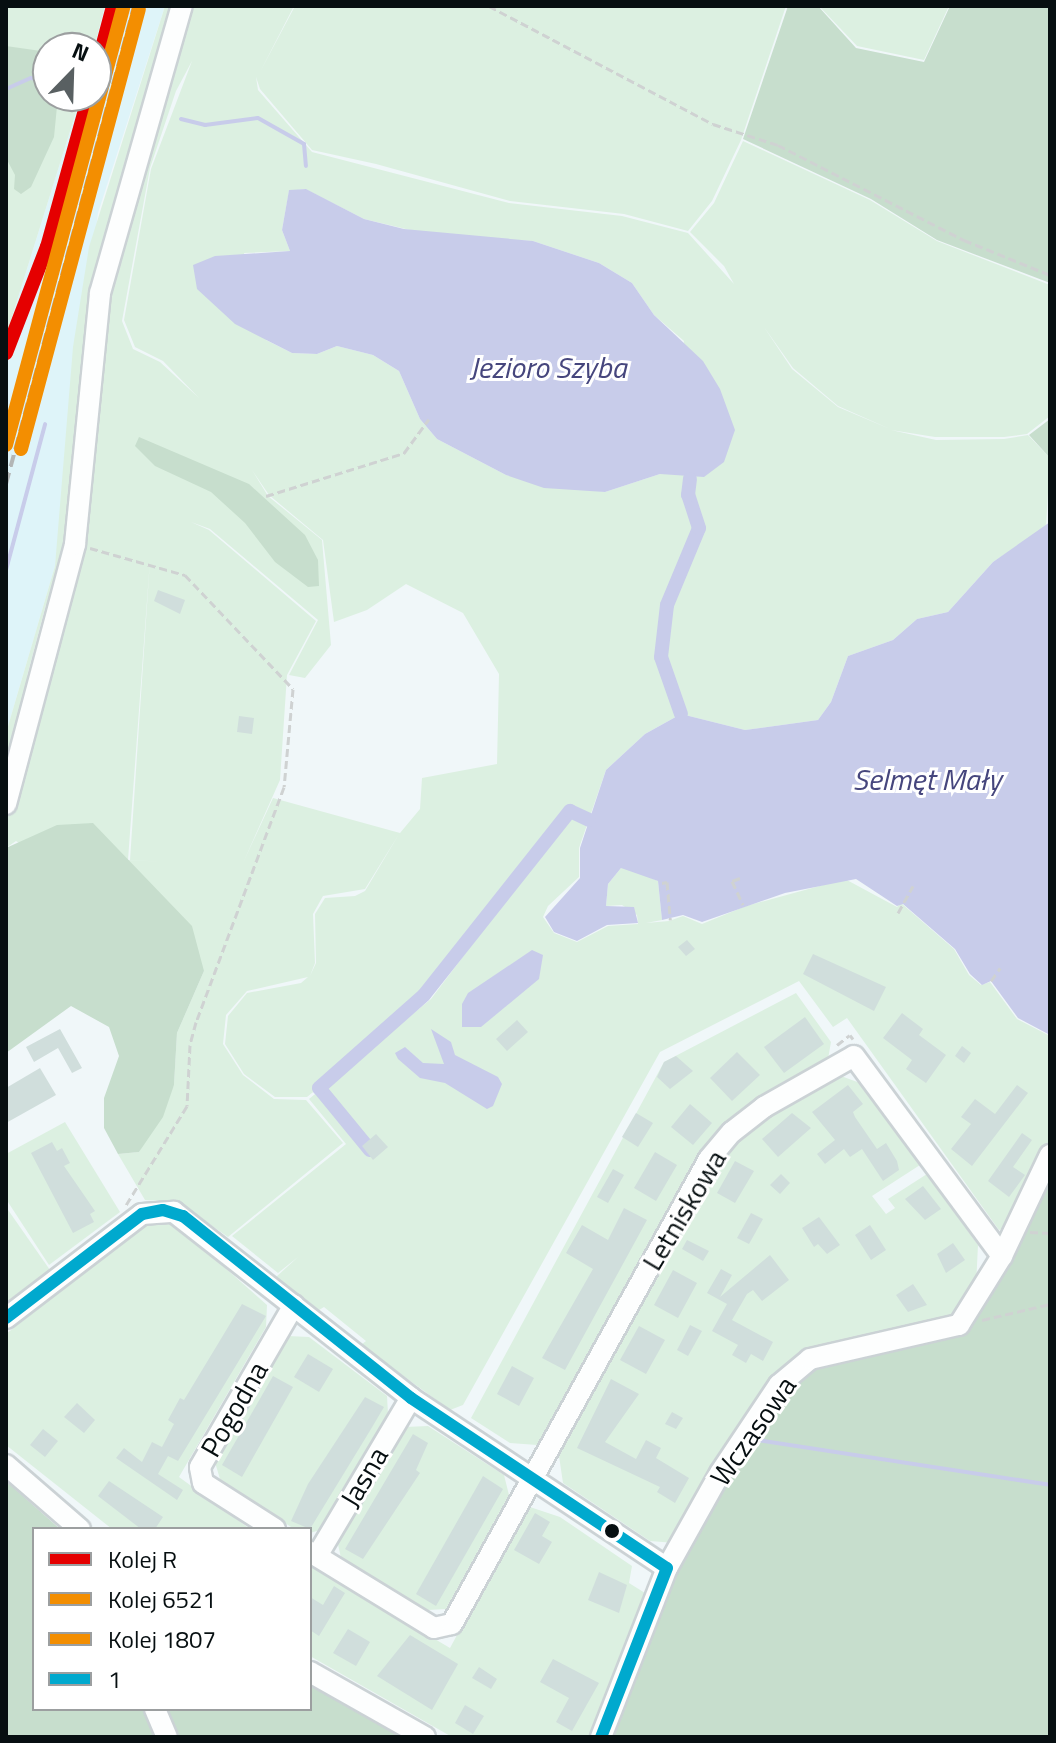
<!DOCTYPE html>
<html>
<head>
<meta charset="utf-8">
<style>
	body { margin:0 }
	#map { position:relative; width:1056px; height:1743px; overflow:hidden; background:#f0f7f9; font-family:"Titillium Web",sans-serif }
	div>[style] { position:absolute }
	.built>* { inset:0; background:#def4f9 }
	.green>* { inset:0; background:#dcf0e1 }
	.forest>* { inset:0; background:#c7decd }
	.water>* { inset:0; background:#c8ccea }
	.stream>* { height:4px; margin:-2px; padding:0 2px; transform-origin:2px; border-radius:2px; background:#c8ccea }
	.canal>* { height:14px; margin:-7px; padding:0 7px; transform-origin:7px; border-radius:7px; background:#c8ccea }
	.building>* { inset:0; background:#d0dedc }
	.path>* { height:3px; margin-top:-1.5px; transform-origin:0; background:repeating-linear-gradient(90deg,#cfd2d2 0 8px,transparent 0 12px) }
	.roads { filter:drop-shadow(2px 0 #cbd2d5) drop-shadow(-2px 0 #cbd2d5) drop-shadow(0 2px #cbd2d5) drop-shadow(0 -2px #cbd2d5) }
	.minor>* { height:20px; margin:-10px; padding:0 10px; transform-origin:10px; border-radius:10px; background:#fdfefe }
	.rail>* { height:4px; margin-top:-2px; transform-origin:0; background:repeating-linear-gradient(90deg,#b3b6b6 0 12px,transparent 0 18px) }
	.bus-1>* { height:12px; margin:-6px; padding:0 6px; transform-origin:6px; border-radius:6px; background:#00a9ce }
	.rail-1>* { height:14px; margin:-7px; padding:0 7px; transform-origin:7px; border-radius:7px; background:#e50000 }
	.rail-2>* { height:14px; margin:-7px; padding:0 7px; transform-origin:7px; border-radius:7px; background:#f38e01 }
	.rail-3>* { height:14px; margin:-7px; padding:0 7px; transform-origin:7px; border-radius:7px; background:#f38e01 }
	.dots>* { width:22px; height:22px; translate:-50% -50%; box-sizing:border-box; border:4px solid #fff; border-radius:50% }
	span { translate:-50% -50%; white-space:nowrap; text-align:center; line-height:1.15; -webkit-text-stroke:6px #fff; paint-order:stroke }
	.street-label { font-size:28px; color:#070f11 }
	.water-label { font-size:30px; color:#46467d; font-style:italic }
	.frame { position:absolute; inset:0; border:8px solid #070f11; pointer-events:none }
	.legend { position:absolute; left:32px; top:1527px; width:280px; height:184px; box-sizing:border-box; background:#fff; border:2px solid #9c9fa0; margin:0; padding:10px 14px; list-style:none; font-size:24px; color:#070f11 }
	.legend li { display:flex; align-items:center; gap:16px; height:40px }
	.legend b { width:40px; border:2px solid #9c9fa0 }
	.north { position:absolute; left:32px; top:32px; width:80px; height:80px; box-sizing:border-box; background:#fff; border:2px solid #9c9fa0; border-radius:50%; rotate:23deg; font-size:22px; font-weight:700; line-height:32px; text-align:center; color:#070f11 }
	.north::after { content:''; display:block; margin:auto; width:28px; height:36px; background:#596062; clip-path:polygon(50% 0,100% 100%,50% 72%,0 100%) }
</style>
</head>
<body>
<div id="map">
	<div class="built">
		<i style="clip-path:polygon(105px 6px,165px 6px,98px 213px,55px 566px,6px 733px,6px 336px,81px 96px,96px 96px,94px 48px)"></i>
	</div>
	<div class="green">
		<i style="clip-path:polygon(6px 6px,105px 6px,94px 48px,48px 48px,48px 96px,81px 96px,6px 336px)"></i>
		<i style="clip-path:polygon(165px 6px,175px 6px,97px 277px,82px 369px,73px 507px,55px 599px,46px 605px,27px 676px,32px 684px,6px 781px,6px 733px,55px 566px,73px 347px,89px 247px)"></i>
		<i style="clip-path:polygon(evenodd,190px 6px,294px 6px,260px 72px,295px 6px,786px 6px,741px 140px,712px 201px,688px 231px,624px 214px,510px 201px,376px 164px,312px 150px,260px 89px,256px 77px,258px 90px,312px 152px,509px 203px,622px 216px,688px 233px,734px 284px,724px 266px,690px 232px,714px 203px,743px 141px,870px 200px,937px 241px,1050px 285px,1050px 416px,1027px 434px,1004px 437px,935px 437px,891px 430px,936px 440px,1004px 439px,1028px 435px,1050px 458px,1046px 527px,993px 562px,948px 612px,917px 619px,893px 640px,848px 656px,831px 702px,818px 720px,745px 730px,681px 714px,645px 734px,606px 770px,579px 848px,579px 877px,548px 906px,543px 917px,554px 933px,577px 942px,608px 926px,638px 924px,637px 915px,622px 905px,606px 906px,608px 884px,621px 868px,629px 868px,658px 881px,662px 920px,646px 923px,669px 921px,683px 916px,702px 924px,746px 906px,845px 879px,897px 907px,901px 903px,954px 949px,969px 975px,981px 985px,990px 982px,1017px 1019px,1050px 1036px,1050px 1141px,1010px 1226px,999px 1230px,847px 1018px,833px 1027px,799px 981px,660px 1052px,463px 1405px,450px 1410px,361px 1345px,366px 1341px,324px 1307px,319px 1310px,276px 1277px,298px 1257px,278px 1273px,232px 1236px,346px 1144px,309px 1099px,431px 999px,477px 938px,429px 998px,307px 1097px,275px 1097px,244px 1074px,225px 1044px,228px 1016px,247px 993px,301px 983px,308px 977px,247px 991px,226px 1015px,223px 1044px,243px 1075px,274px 1099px,306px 1100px,343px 1143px,228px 1237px,178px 1202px,145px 1200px,118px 1154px,139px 1152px,174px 1085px,177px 1033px,204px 971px,16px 841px,6px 848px,6px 824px,72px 596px,101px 324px,190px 6px,192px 61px,151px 169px,124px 320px,135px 347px,163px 361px,199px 398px,160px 362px,133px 349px,122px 321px,150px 168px,176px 91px,192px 61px,190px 6px,305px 189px,364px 219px,435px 236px,533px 241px,599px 263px,632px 283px,654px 315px,684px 341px,660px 474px,605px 492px,506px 475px,437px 439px,420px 419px,399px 371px,373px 355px,337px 346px,317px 354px,292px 353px,266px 340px,244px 253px,290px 251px,282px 230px,289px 191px,305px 189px,190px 6px,764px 327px,793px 368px,838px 406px,890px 429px,838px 407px,792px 369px,764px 327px,190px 6px,252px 470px,269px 495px,323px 540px,334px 622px,367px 610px,406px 584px,463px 613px,499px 674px,497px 764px,422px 778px,420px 809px,400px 833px,273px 798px,243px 863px,280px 780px,287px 675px,316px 621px,209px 530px,191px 522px,210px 529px,318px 620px,289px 675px,305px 678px,331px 645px,322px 540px,268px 496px,252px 470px,190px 6px,150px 560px,130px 860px,167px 862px,128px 860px,150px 560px,190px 6px,399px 834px,365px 891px,355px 896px,325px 898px,315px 914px,316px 963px,310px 976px,315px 963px,313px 914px,323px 896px,365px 889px,399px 834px)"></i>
		<i style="clip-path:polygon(819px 6px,949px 6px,924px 60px,857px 46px)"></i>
		<i style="clip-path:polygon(796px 993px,831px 1042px,828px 1059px,755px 1100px,708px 1144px,537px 1445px,510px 1443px,471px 1418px,664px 1062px)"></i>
		<i style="clip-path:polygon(841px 1076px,860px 1083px,920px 1165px,872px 1196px,886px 1214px,895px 1208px,888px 1199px,927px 1174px,978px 1245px,976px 1286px,954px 1321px,807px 1350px,675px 1543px,650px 1541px,563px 1483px,559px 1456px,727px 1150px,765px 1117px)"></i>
		<i style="clip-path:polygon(65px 1122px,120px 1212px,49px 1265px,6px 1199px,6px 1154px)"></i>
		<i style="clip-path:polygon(6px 1207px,50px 1270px,6px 1302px)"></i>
		<i style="clip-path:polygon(163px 1221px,180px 1228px,267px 1305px,266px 1327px,179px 1477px,250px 1529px,112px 1529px,6px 1445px,6px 1334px,144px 1226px)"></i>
		<i style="clip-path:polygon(288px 1336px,309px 1337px,387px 1396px,388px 1414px,320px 1530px,310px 1533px,294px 1529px,220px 1479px,214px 1459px)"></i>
		<i style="clip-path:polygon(428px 1426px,504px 1475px,509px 1495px,446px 1609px,428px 1610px,341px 1558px,337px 1540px,405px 1427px)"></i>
		<i style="clip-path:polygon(527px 1506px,560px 1517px,632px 1566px,629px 1583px,645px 1593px,594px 1737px,452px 1737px,310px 1656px,310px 1565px,450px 1648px)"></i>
	</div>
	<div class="forest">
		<i style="clip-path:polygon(788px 6px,818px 6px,856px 48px,924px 62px,950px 6px,1050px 6px,1050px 283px,937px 240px,871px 199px,743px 139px)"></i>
		<i style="clip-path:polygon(6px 46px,48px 52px,48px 96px,58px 96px,54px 137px,31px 187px,21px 194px,14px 189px,15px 175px,6px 158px)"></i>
		<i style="clip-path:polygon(1050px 419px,1050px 458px,1029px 435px)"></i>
		<i style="clip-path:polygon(139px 437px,249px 484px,305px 535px,318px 560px,319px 586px,308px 587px,275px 562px,245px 523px,211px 492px,155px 466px,135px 446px)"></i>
		<i style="clip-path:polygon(93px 823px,192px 926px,204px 971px,177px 1033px,174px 1085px,163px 1117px,139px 1152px,118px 1154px,104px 1128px,104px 1098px,119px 1056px,109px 1027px,71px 1006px,6px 1053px,6px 848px,57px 825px)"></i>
		<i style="clip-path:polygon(1050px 1170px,1050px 1737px,610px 1737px,670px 1581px,725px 1475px,788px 1384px,810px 1368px,967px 1330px)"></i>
		<i style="clip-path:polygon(6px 1481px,60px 1529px,34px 1529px,34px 1709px,310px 1709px,310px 1685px,405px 1737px,6px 1737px)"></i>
	</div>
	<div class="water">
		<i style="clip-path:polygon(306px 189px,364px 219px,404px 229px,533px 241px,599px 263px,632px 283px,654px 315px,703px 361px,720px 389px,735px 430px,724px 462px,704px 477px,660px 474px,605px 492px,544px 488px,506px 475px,437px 439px,420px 419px,399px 371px,373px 355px,337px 346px,317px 354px,292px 353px,235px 324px,197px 289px,193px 265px,215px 256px,290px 251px,282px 230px,289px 190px)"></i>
		<i style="clip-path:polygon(1050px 522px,1050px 1035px,1018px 1018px,991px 981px,982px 985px,970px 974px,955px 949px,903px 904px,897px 906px,856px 879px,785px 893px,702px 922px,683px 915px,662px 920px,658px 881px,621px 868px,608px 884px,606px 906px,634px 907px,638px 923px,607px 925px,577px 941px,554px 932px,545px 917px,580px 878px,580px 848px,606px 770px,645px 734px,681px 714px,745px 730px,818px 720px,831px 702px,848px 656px,893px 640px,917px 619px,948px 612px,993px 562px)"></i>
		<i style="clip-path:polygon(532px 950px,543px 955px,539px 979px,481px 1027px,462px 1027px,462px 1004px,468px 993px)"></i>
		<i style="clip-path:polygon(431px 1029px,451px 1042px,455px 1055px,498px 1077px,502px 1084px,493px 1106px,487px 1109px,445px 1083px,420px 1078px,398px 1059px,395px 1053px,405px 1047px,423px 1063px,444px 1064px)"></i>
	</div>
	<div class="stream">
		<i style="left:6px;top:89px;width:27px;rotate:-24deg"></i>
		<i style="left:31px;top:78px;width:17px;rotate:13deg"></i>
		<i style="left:181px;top:119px;width:25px;rotate:14deg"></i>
		<i style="left:205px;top:125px;width:53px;rotate:-7.5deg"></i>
		<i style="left:258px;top:118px;width:53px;rotate:29.5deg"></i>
		<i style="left:304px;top:144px;width:22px;rotate:85deg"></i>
		<i style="left:6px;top:570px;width:151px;rotate:-75deg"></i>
		<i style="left:757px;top:1440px;width:296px;rotate:8.7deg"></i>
	</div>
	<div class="canal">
		<i style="left:681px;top:714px;width:60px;rotate:-109.3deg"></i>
		<i style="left:661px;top:657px;width:52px;rotate:-83.4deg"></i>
		<i style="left:667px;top:605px;width:83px;rotate:-67.4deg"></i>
		<i style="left:699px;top:528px;width:35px;rotate:-108deg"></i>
		<i style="left:688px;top:495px;width:16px;rotate:-83deg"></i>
		<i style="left:370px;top:1150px;width:80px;rotate:-129.4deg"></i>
		<i style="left:319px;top:1088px;width:140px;rotate:-41.5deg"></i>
		<i style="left:424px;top:995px;width:235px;rotate:-51.6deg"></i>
		<i style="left:570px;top:811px;width:21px;rotate:25deg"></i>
	</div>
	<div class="building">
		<i style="clip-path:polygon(158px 590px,185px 600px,180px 614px,154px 601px)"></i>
		<i style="clip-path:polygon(239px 716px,254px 718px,252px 734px,237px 732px)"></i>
		<i style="clip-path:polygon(687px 940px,695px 949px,686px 956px,678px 947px)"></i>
		<i style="clip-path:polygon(813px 954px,886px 987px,874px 1011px,803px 974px)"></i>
		<i style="clip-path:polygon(902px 1013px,923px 1029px,919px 1035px,946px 1055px,926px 1083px,906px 1069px,912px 1060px,883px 1038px)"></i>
		<i style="clip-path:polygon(805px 1017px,824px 1044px,784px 1073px,764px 1047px)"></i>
		<i style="clip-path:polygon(517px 1020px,528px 1032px,507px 1051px,496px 1039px)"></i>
		<i style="clip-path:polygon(60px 1029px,82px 1068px,72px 1073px,58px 1048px,34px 1062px,26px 1047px)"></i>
		<i style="clip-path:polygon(962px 1046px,971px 1053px,964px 1063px,955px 1056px)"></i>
		<i style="clip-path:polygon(737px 1052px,760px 1075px,732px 1101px,710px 1078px)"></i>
		<i style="clip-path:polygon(676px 1056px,693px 1071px,670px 1089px,657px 1077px,664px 1062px)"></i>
		<i style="clip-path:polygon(40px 1068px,56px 1095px,6px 1123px,6px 1088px)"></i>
		<i style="clip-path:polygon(848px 1085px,863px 1104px,853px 1112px,855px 1117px,877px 1149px,886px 1143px,897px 1161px,899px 1170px,883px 1181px,862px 1149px,850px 1157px,844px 1149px,825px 1164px,817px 1154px,835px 1140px,812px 1112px)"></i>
		<i style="clip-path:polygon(1017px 1085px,1028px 1093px,972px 1166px,951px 1149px,971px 1124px,961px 1117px,975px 1099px,995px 1114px)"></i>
		<i style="clip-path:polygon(690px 1104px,712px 1123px,693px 1145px,671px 1127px)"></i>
		<i style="clip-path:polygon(636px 1113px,653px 1123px,638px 1147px,622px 1137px)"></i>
		<i style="clip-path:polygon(792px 1113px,811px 1128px,778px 1157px,762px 1139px)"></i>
		<i style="clip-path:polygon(1022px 1133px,1032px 1140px,1013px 1167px,1025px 1175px,1009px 1197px,988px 1181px)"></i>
		<i style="clip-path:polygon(376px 1134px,388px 1147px,373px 1160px,362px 1146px)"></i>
		<i style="clip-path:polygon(52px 1142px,57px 1151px,62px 1148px,70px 1163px,64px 1166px,95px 1211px,90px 1214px,94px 1222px,73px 1233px,31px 1153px)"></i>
		<i style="clip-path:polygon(655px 1152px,677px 1165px,656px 1201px,634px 1188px)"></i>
		<i style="clip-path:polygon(735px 1161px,754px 1171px,735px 1203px,717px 1193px)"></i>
		<i style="clip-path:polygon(613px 1169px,624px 1175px,608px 1203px,597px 1197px)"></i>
		<i style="clip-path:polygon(781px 1174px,790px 1183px,780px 1194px,770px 1185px)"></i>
		<i style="clip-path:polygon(923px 1186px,941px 1209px,925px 1220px,905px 1199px)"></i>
		<i style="clip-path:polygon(624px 1208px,647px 1220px,565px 1370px,542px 1358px,593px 1269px,566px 1253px,582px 1225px,608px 1240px)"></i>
		<i style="clip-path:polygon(751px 1213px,763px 1219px,749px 1244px,737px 1238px)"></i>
		<i style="clip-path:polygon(819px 1217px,840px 1245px,827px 1254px,818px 1244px,814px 1247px,802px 1228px)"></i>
		<i style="clip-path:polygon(870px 1225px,886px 1250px,871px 1260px,855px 1235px)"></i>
		<i style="clip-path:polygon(687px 1240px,709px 1251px,703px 1261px,682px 1249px)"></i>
		<i style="clip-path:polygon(953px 1243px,965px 1260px,946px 1273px,937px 1254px)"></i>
		<i style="clip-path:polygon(770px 1255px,789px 1280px,762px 1301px,753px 1290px,747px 1294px,732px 1320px,773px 1342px,763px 1361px,751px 1354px,746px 1363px,732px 1355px,738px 1345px,712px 1331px,727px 1304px,707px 1293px,721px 1269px,732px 1275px,720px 1297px)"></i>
		<i style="clip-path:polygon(673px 1270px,697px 1283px,678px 1318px,654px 1305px)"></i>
		<i style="clip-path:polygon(913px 1284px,927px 1305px,908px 1312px,896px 1295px)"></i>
		<i style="clip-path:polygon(242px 1304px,266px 1316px,178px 1461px,168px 1456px,158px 1474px,183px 1490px,177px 1500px,116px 1458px,124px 1448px,142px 1462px,152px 1442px,162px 1447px,174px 1424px,168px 1420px,180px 1398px,184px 1400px)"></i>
		<i style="clip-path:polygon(690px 1325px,702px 1331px,688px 1356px,677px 1350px)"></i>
		<i style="clip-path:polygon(639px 1326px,665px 1340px,646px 1374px,620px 1360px)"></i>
		<i style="clip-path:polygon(308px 1354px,333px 1369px,319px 1392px,294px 1377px)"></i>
		<i style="clip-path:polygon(512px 1366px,534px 1378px,519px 1406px,497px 1394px)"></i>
		<i style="clip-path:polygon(273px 1376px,293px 1387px,242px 1477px,222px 1465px)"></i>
		<i style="clip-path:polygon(611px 1379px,639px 1394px,605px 1442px,636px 1459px,646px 1440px,661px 1448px,656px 1458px,689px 1478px,675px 1503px,657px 1492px,660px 1487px,577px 1448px)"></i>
		<i style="clip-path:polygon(365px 1397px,384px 1407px,371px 1429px,310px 1529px,291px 1521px,308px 1484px)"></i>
		<i style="clip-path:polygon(77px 1403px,95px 1420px,84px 1433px,64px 1417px)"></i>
		<i style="clip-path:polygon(672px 1412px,683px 1418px,676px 1429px,665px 1424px)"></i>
		<i style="clip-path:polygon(43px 1429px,58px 1441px,45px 1457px,30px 1445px)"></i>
		<i style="clip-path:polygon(413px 1434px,428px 1443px,416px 1470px,420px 1473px,363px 1559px,345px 1549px)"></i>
		<i style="clip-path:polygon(483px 1476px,503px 1489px,436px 1606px,416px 1594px)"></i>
		<i style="clip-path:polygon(109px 1481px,163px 1517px,155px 1529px,141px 1529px,98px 1496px)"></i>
		<i style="clip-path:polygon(535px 1513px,550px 1522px,542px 1536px,552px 1542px,539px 1564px,514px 1550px)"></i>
		<i style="clip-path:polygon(599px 1572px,627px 1585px,619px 1613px,588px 1600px)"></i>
		<i style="clip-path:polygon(334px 1586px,345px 1593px,319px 1636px,310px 1630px,310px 1597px,323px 1605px)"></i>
		<i style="clip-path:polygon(348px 1629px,370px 1642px,356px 1666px,333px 1653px)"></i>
		<i style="clip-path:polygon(410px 1635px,458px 1664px,432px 1710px,377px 1676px)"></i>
		<i style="clip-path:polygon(553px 1659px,599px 1683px,572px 1731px,556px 1722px,569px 1698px,540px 1682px)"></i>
		<i style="clip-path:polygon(479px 1667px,497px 1679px,491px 1689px,472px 1678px)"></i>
		<i style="clip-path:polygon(465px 1705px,484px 1716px,473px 1734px,455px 1723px)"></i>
	</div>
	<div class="path">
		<i style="left:489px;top:6px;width:253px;rotate:27.8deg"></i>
		<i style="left:713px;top:124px;width:68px;rotate:17.9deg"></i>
		<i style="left:778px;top:145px;width:209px;rotate:27.1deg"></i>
		<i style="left:964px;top:240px;width:93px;rotate:22.1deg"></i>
		<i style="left:266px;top:496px;width:145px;rotate:-17.3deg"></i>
		<i style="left:404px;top:453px;width:42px;rotate:-53.7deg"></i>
		<i style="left:90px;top:548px;width:99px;rotate:15.9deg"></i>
		<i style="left:185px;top:575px;width:157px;rotate:46.5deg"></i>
		<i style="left:293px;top:689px;width:98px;rotate:95.2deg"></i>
		<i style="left:284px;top:787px;width:251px;rotate:110.5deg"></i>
		<i style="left:196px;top:1022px;width:24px;rotate:105deg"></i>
		<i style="left:190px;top:1045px;width:61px;rotate:92.8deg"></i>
		<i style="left:187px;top:1106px;width:116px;rotate:121.6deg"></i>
		<i style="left:740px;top:878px;width:9px;rotate:159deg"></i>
		<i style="left:732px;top:881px;width:26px;rotate:65deg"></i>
		<i style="left:662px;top:883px;width:5px;rotate:-11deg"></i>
		<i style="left:667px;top:882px;width:38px;rotate:85deg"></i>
		<i style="left:898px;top:913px;width:31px;rotate:-61deg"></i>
		<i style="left:991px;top:981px;width:16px;rotate:-55deg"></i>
		<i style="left:837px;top:1045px;width:16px;rotate:-38deg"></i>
		<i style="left:850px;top:1035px;width:5px;rotate:53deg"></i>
		<i style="left:1030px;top:1232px;width:20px;rotate:3deg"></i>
		<i style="left:982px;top:1320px;width:70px;rotate:-13.2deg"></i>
	</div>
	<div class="roads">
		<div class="minor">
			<i style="left:6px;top:804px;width:269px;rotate:-75.1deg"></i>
			<i style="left:75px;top:544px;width:252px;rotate:-84.3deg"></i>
			<i style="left:100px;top:293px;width:298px;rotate:-74.1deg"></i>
			<i style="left:6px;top:1318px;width:171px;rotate:-37.4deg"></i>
			<i style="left:142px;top:1214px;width:32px;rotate:-4deg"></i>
			<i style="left:174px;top:1212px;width:301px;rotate:38.1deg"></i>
			<i style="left:411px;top:1398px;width:307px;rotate:33.6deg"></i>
			<i style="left:6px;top:1465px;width:98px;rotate:40.9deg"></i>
			<i style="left:275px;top:1529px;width:85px;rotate:-147.4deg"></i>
			<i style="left:203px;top:1483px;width:16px;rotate:-101deg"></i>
			<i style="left:200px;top:1467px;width:187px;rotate:-59.9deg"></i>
			<i style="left:310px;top:1552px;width:145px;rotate:31.5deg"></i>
			<i style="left:434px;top:1628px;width:18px;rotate:-13deg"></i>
			<i style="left:452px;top:1624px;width:531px;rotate:-61.07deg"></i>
			<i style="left:709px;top:1159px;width:35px;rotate:-50deg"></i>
			<i style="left:732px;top:1132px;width:41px;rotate:-38deg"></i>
			<i style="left:764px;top:1107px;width:103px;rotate:-29.5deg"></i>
			<i style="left:854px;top:1056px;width:249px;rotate:53.5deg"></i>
			<i style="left:317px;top:1556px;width:184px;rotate:-59.3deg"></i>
			<i style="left:310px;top:1672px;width:132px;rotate:29.5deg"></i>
			<i style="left:155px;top:1709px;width:30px;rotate:67deg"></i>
			<i style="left:601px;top:1737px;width:181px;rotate:-68.7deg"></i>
			<i style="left:667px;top:1568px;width:109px;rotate:-60.8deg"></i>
			<i style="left:720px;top:1473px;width:106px;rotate:-56.2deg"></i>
			<i style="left:779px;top:1385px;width:40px;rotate:-40deg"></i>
			<i style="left:810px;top:1359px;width:153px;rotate:-12.9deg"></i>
			<i style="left:959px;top:1325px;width:81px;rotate:-58.1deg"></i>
			<i style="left:1002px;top:1256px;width:112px;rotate:-64.6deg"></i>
		</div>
	</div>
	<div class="rail">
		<i style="left:6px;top:484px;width:495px;rotate:-75deg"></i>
	</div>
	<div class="bus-1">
		<i style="left:6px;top:1318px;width:171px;rotate:-37.4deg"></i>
		<i style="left:142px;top:1214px;width:21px;rotate:-11deg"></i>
		<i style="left:163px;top:1210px;width:21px;rotate:17deg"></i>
		<i style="left:183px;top:1216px;width:292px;rotate:38.6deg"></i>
		<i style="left:411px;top:1398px;width:307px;rotate:33.6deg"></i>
		<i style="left:667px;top:1568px;width:181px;rotate:111.3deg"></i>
	</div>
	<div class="rail-1">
		<i style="left:96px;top:70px;width:66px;rotate:-75.1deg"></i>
		<i style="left:6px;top:353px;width:114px;rotate:-68.9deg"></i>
		<i style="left:47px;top:247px;width:157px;rotate:-74.5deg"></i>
	</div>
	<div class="rail-2">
		<i style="left:6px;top:445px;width:455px;rotate:-75deg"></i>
	</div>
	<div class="rail-3">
		<i style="left:21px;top:449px;width:455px;rotate:-75deg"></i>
	</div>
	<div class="dots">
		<i style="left:612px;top:1531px;background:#070f11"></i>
	</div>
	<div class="street-label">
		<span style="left:684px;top:1210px;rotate:-59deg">Letniskowa</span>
		<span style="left:234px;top:1409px;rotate:-60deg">Pogodna</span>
		<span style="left:753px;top:1431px;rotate:-55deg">Wczasowa</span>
		<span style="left:364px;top:1477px;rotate:-59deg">Jasna</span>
	</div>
	<div class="water-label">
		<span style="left:548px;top:367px">Jezioro Szyba</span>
		<span style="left:927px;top:779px">Selmęt Mały</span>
	</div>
	<div class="frame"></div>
	<ul class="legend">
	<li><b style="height:10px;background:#e50000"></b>Kolej R</li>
	<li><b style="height:10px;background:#f38e01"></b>Kolej 6521</li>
	<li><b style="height:10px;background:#f38e01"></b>Kolej 1807</li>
	<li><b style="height:10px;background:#00a9ce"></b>1</li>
	</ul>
	<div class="north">N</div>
</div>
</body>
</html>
